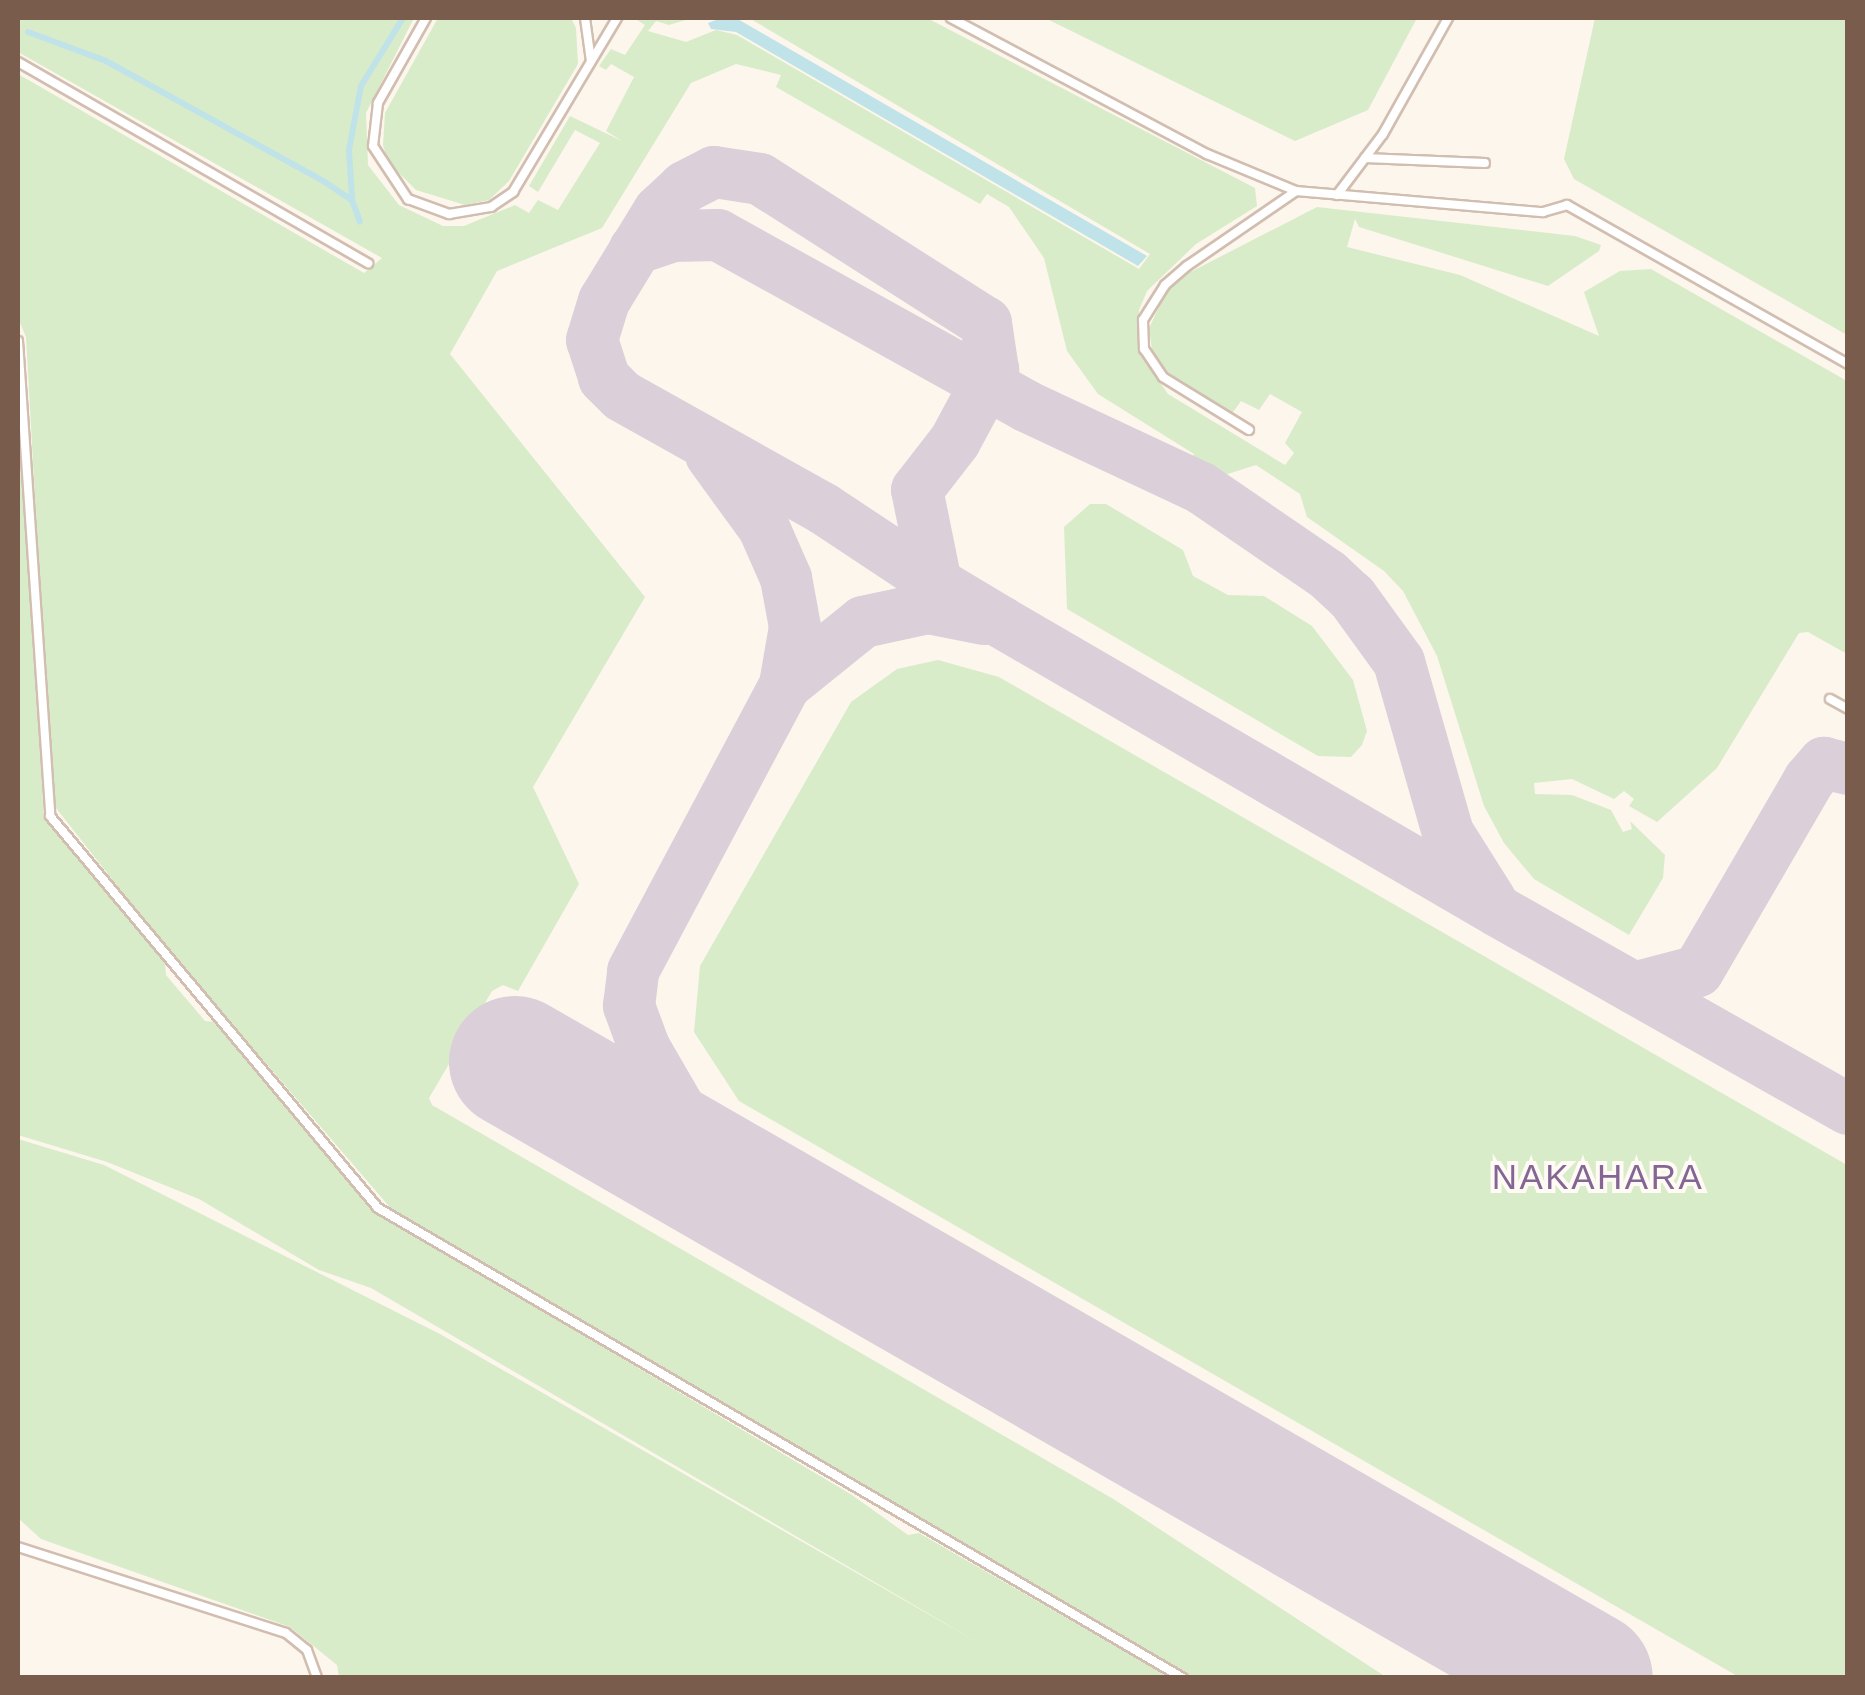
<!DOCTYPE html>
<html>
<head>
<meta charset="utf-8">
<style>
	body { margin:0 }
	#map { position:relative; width:1865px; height:1695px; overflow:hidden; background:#fdf6ec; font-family:Helvetica,sans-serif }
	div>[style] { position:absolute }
	.green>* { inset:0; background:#d8ecc9 }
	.water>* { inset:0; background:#bfe3e8 }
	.stream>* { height:6px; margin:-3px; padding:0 3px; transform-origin:3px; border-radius:3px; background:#bfe3e8 }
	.taxiway>* { height:52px; margin:-26px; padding:0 26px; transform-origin:26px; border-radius:26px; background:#dbcfda }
	.runway>* { height:132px; margin:-66px; padding:0 66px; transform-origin:66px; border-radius:66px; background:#dbcfda }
	.roads { filter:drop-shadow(2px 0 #d1beb0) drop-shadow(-2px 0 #d1beb0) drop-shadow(0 2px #d1beb0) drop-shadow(0 -2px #d1beb0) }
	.lane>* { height:8px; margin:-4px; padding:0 4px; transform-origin:4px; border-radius:4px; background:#fff }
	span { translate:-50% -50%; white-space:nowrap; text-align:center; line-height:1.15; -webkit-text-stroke:8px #fffaf3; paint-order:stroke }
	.quarter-label { font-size:35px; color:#846695; letter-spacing:2.5px }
	.frame { position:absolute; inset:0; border:20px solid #7a5c4d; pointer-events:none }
</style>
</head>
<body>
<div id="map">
	<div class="green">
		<i style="clip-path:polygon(18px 18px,414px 18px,366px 113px,368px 165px,399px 205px,443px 226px,464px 226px,515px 205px,529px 213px,538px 200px,558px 210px,600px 143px,575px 130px,538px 192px,529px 186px,570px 116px,622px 141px,606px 131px,634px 77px,611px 64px,606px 70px,599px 66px,611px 49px,625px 55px,645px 25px,634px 18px,692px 18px,669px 25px,656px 21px,648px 31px,686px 42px,716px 30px,737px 35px,1139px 269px,1150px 254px,749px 18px,927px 18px,1255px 188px,1257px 206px,1196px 244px,1147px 291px,1139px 310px,1138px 351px,1168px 394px,1285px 465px,1294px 453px,1285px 443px,1302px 412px,1270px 394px,1259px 410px,1241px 401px,1231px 415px,1165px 376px,1153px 358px,1149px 328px,1171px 282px,1317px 207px,1575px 236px,1601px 245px,1599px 251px,1548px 286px,1359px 227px,1355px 219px,1347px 247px,1460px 275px,1599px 336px,1584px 292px,1620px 271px,1651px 269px,1847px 381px,1847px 654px,1808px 632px,1799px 633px,1717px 768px,1657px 822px,1629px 806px,1634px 799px,1624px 791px,1614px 799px,1572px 779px,1534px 783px,1535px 794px,1572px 795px,1611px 810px,1623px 832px,1632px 829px,1630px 821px,1665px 855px,1663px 878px,1629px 935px,1534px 879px,1504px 843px,1484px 806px,1437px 656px,1403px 591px,1384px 571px,1307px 517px,1300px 494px,1256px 465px,1215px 478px,1190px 463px,1194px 454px,1098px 394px,1067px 351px,1044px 258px,1009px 207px,987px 194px,980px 204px,837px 122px,776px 87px,781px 75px,736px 64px,691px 83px,602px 228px,497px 271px,450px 354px,645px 597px,533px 787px,579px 884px,518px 991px,503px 985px,492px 991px,429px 1098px,432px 1105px,1115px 1500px,1386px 1677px,1191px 1677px,394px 1212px,163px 944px,52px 803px,26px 337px,18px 318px,18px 74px,364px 273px,382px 258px,18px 52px)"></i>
		<i style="clip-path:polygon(438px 18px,571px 18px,576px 28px,578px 64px,509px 181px,489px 200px,465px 205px,416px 190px,388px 162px,383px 145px,385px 113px)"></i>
		<i style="clip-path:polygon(1045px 18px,1417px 18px,1368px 110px,1295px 141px)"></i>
		<i style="clip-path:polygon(1595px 18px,1847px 18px,1847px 335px,1574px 179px,1564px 159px)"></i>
		<i style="clip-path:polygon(18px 394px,44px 817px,165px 963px,166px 975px,205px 1021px,215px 1022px,376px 1212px,852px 1495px,908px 1535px,919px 1533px,1169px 1677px,339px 1677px,337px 1665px,290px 1627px,41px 1539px,18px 1518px,18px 1139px,104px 1165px,440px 1334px,984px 1646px,371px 1288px,319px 1270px,199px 1199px,107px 1162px,18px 1135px)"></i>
		<i style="clip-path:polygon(1090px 504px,1106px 504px,1183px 550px,1193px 576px,1228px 595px,1264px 596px,1312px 626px,1353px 680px,1367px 731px,1362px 745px,1351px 757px,1318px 756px,1067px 609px,1064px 527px)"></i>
		<i style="clip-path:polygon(938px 660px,999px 677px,1847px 1165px,1847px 1677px,1739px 1677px,739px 1101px,694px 1032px,700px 966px,851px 702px,897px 669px)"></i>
	</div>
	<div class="water">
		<i style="clip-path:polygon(721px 18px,736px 18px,1147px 256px,1138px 266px,736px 32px,711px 29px,708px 23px)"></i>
	</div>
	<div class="stream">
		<i style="left:28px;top:32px;width:83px;rotate:20.4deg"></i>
		<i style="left:106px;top:61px;width:250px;rotate:28.9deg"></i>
		<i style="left:325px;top:182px;width:32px;rotate:34deg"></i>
		<i style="left:352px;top:200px;width:23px;rotate:70deg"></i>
		<i style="left:352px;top:198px;width:48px;rotate:-93.6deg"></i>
		<i style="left:349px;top:150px;width:65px;rotate:-79.4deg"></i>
		<i style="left:361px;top:86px;width:80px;rotate:-58.3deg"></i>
	</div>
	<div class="taxiway">
		<i style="left:635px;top:249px;width:39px;rotate:-19deg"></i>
		<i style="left:672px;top:236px;width:46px;rotate:-1.2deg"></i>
		<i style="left:718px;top:235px;width:352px;rotate:29deg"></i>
		<i style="left:1026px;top:406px;width:193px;rotate:25.1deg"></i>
		<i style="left:1201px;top:488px;width:154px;rotate:34.4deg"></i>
		<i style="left:1328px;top:575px;width:33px;rotate:43deg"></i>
		<i style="left:1352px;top:597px;width:80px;rotate:54.1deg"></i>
		<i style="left:1399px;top:662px;width:178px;rotate:74deg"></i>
		<i style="left:1448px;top:833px;width:80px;rotate:57.7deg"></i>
		<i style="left:711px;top:455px;width:90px;rotate:54deg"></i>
		<i style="left:764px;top:528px;width:55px;rotate:66.3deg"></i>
		<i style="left:786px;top:578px;width:50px;rotate:79.6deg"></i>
		<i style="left:795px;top:627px;width:59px;rotate:99.8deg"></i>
		<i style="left:936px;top:583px;width:95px;rotate:-101.5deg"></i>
		<i style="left:917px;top:490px;width:62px;rotate:-52.2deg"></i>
		<i style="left:955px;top:441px;width:81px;rotate:-61.8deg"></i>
		<i style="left:993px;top:370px;width:48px;rotate:-98.5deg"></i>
		<i style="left:986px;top:323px;width:268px;rotate:-147.5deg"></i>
		<i style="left:760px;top:179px;width:47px;rotate:-171.3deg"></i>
		<i style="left:714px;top:172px;width:33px;rotate:153deg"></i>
		<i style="left:685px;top:187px;width:35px;rotate:137deg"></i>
		<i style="left:659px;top:211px;width:105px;rotate:121.4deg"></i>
		<i style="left:604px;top:301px;width:41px;rotate:107.1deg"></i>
		<i style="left:592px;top:340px;width:40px;rotate:72deg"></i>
		<i style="left:604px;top:378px;width:25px;rotate:45deg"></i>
		<i style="left:622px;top:396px;width:231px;rotate:29.2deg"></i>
		<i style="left:824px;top:509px;width:134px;rotate:33.5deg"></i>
		<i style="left:936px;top:583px;width:76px;rotate:31deg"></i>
		<i style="left:1001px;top:622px;width:575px;rotate:30.18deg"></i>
		<i style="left:1498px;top:911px;width:402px;rotate:29.5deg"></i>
		<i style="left:1634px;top:988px;width:66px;rotate:-14.9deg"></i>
		<i style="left:1698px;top:971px;width:221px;rotate:-59.8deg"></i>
		<i style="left:1809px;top:780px;width:23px;rotate:-49deg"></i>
		<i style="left:1824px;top:763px;width:25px;rotate:14deg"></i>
		<i style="left:721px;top:1180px;width:154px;rotate:-120.1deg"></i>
		<i style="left:644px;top:1047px;width:44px;rotate:-110.1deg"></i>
		<i style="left:629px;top:1006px;width:35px;rotate:-83deg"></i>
		<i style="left:633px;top:971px;width:324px;rotate:-62deg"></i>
		<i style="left:785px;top:685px;width:100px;rotate:-38.9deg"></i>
		<i style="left:863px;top:622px;width:66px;rotate:-12.2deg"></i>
		<i style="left:928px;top:608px;width:57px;rotate:11.1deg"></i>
	</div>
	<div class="runway">
		<i style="left:515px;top:1062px;width:1236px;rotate:29.88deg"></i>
	</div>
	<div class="roads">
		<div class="lane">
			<i style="left:426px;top:18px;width:98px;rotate:119.5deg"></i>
			<i style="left:378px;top:103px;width:43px;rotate:96.6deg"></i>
			<i style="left:373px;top:146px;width:64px;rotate:56.6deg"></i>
			<i style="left:408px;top:199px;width:44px;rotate:20.1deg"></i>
			<i style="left:449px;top:214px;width:43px;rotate:-9.5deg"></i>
			<i style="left:491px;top:207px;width:27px;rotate:-34deg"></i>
			<i style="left:513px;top:192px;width:203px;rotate:-59.1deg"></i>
			<i style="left:585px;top:18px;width:43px;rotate:82.1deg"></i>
			<i style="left:951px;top:18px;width:290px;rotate:28deg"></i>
			<i style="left:1207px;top:154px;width:96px;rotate:22.6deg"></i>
			<i style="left:1296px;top:191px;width:248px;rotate:4.9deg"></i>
			<i style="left:1543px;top:212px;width:25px;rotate:-16deg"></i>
			<i style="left:1567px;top:205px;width:323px;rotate:29.5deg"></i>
			<i style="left:18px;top:62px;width:404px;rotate:29.9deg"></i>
			<i style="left:1365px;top:158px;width:120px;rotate:2.4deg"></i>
			<i style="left:1337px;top:195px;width:76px;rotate:-53deg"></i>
			<i style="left:1383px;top:134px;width:133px;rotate:-60.7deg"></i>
			<i style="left:18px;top:341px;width:476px;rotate:86.1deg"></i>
			<i style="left:50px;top:816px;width:511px;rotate:50.08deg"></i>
			<i style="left:378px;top:1208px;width:932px;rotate:30.28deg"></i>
			<i style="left:1249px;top:430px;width:101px;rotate:-148.4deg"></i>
			<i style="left:1163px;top:377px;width:34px;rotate:-124deg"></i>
			<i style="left:1144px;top:349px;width:29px;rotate:-92deg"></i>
			<i style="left:1143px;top:320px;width:41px;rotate:-57.8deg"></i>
			<i style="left:1165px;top:285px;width:29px;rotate:-41deg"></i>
			<i style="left:1187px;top:266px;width:132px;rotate:-34.5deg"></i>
			<i style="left:1830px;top:699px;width:21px;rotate:29deg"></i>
			<i style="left:18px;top:1547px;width:281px;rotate:17.8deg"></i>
			<i style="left:286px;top:1633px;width:27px;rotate:39deg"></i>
			<i style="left:307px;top:1650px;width:30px;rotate:70deg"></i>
		</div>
	</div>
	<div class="quarter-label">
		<span style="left:1598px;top:1177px">NAKAHARA</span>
	</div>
	<div class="frame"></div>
</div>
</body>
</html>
